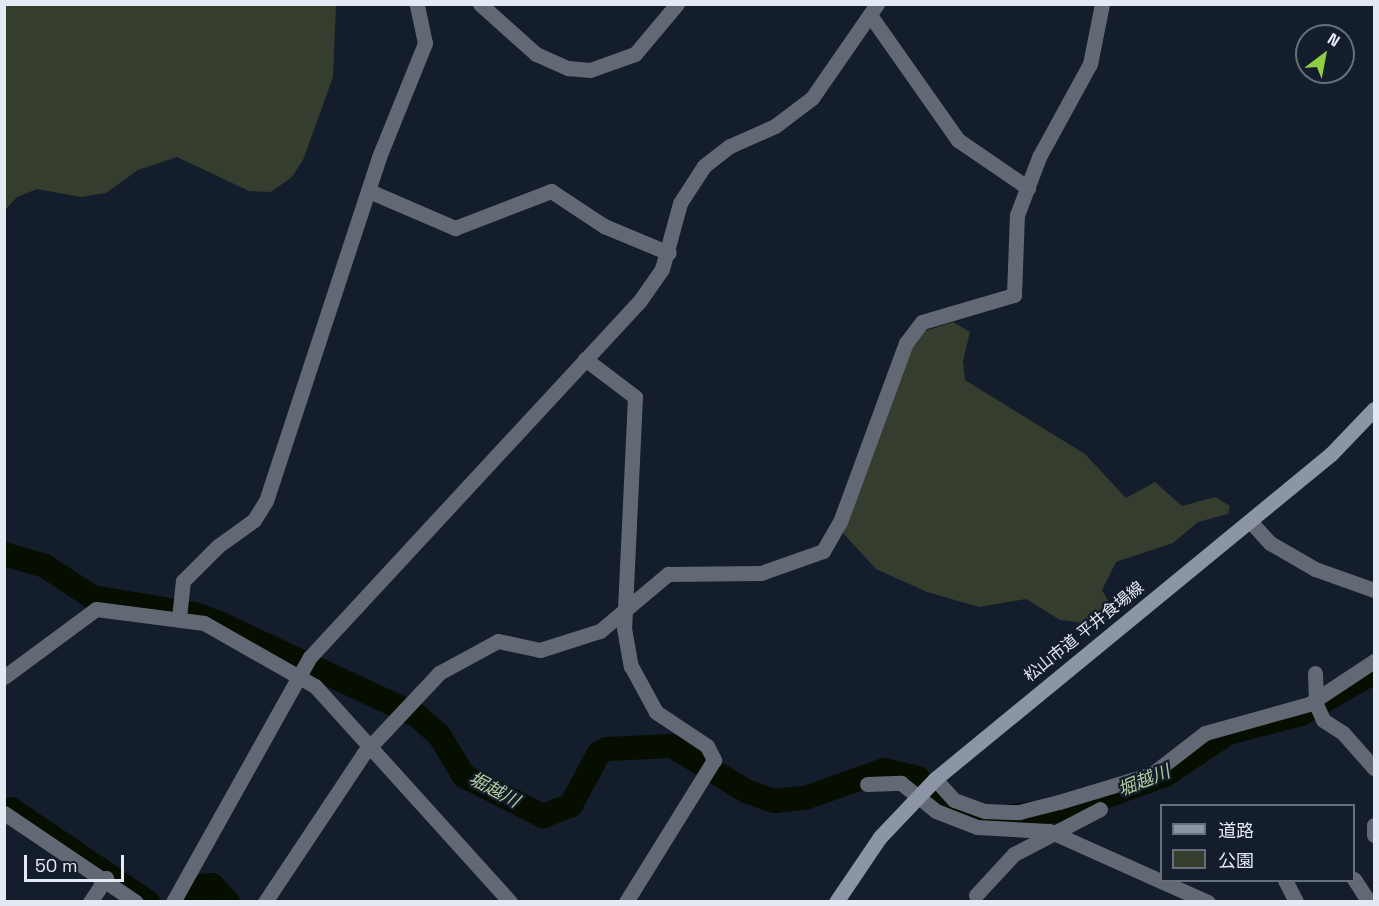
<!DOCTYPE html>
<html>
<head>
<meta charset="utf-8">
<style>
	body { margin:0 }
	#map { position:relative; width:1379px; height:906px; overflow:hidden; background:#141d2b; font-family:"Space Grotesk","Noto Sans JP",sans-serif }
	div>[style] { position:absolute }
	.green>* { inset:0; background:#353d2e }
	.river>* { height:24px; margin:-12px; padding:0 12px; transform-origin:12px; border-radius:12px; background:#060e00 }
	.street>* { height:15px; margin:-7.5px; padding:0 7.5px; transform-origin:7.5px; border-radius:7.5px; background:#636974 }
	.secondary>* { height:15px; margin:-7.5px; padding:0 7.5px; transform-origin:7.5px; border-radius:7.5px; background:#8b95a6 }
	span { translate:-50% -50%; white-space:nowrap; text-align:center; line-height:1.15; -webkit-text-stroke:4.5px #141d2b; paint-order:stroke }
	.street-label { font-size:16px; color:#e4eaf4 }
	.water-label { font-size:18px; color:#b3cc9c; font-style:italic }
	.frame { position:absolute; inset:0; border:6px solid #e4eaf4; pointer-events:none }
	.legend { position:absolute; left:1160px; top:804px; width:195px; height:78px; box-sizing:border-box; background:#141d2b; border:2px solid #676f7b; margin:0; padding:8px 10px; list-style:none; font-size:18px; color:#e4eaf4 }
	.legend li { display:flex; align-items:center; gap:12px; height:30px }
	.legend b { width:30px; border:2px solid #676f7b }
	.north { position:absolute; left:1295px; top:24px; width:60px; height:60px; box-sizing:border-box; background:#141d2b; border:2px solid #676f7b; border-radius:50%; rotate:32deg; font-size:16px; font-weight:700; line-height:24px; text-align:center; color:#e4eaf4 }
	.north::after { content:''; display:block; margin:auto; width:21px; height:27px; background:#90cd41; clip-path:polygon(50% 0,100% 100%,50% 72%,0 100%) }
	.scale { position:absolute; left:24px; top:855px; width:100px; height:27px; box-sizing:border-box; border:3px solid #e4eaf4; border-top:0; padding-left:8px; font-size:18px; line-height:21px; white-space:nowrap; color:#e4eaf4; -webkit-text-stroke:4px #141d2b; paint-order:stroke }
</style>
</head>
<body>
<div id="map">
	<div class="green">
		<i style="clip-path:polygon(5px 4px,336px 5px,333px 77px,303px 160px,292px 177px,271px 192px,249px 191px,177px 157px,138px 170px,106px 193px,81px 197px,37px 189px,17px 197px,5px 210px)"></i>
		<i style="clip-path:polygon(953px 322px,970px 332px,963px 361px,965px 380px,1085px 454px,1126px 498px,1155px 482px,1182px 506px,1215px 497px,1230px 506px,1228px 514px,1198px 522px,1173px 543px,1116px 562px,1102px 590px,1115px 613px,1100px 625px,1060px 620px,1026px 599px,979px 607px,927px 592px,876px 569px,841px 531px,898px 370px,919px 333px)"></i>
	</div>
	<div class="river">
		<i style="left:4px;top:554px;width:43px;rotate:16.3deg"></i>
		<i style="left:45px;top:566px;width:56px;rotate:33.4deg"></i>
		<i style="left:92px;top:597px;width:104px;rotate:9.4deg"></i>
		<i style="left:195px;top:614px;width:28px;rotate:21deg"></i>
		<i style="left:221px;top:624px;width:215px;rotate:25deg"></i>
		<i style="left:416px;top:715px;width:30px;rotate:41deg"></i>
		<i style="left:439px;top:735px;width:48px;rotate:58.6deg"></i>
		<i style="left:464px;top:776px;width:89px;rotate:26.9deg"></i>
		<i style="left:543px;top:816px;width:30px;rotate:-21deg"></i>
		<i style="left:571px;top:805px;width:59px;rotate:-61.7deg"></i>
		<i style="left:599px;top:753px;width:9px;rotate:-27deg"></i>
		<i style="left:607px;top:749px;width:65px;rotate:-2.6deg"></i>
		<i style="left:672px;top:746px;width:87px;rotate:31.3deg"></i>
		<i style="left:746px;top:791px;width:30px;rotate:20deg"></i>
		<i style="left:774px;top:801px;width:31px;rotate:-6deg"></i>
		<i style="left:805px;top:798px;width:84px;rotate:-19.5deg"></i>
		<i style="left:884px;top:770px;width:35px;rotate:13deg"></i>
		<i style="left:936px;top:795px;width:23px;rotate:40deg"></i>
		<i style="left:954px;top:810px;width:33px;rotate:16deg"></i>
		<i style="left:986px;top:819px;width:86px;rotate:-6.7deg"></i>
		<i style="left:1071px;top:809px;width:100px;rotate:-19.9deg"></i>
		<i style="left:1165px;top:775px;width:76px;rotate:-33.7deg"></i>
		<i style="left:1228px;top:733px;width:75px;rotate:-14.6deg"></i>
		<i style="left:1301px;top:714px;width:84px;rotate:-29.9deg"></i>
		<i style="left:11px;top:809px;width:166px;rotate:34.2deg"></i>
		<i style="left:191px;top:902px;width:20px;rotate:-53deg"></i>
		<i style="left:203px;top:886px;width:9px;rotate:-6deg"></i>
		<i style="left:212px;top:885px;width:23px;rotate:47deg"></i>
	</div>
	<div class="street">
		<i style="left:480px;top:4px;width:75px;rotate:41.8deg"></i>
		<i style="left:536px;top:54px;width:35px;rotate:24deg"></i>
		<i style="left:568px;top:68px;width:22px;rotate:5deg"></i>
		<i style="left:590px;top:70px;width:48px;rotate:-19.6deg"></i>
		<i style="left:635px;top:54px;width:65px;rotate:-50deg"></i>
		<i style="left:870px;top:15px;width:153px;rotate:54.9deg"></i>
		<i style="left:958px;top:140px;width:85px;rotate:34.4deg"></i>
		<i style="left:369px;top:191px;width:94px;rotate:23.3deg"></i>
		<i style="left:455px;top:228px;width:103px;rotate:-21.1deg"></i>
		<i style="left:551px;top:191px;width:64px;rotate:33.4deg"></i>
		<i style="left:604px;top:226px;width:70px;rotate:22.6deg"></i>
		<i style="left:585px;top:359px;width:63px;rotate:37.2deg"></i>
		<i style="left:635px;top:397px;width:231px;rotate:92.7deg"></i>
		<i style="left:624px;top:628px;width:39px;rotate:80deg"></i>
		<i style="left:631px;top:666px;width:52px;rotate:61.5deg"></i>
		<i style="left:656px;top:712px;width:61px;rotate:33.7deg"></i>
		<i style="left:707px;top:746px;width:16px;rotate:63deg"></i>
		<i style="left:714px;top:760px;width:167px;rotate:121.8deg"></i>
		<i style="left:1250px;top:521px;width:30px;rotate:48deg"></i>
		<i style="left:1270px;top:543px;width:52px;rotate:30deg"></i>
		<i style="left:1315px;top:569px;width:63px;rotate:19.6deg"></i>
		<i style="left:179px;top:618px;width:37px;rotate:-84deg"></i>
		<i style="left:183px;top:581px;width:49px;rotate:-45deg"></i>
		<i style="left:218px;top:546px;width:44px;rotate:-35.8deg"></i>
		<i style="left:254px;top:520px;width:22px;rotate:-58deg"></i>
		<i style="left:266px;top:501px;width:362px;rotate:-71.8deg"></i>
		<i style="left:379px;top:157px;width:123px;rotate:-68deg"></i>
		<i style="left:425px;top:43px;width:40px;rotate:-102deg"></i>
		<i style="left:1315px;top:673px;width:31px;rotate:88deg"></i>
		<i style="left:1316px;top:704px;width:17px;rotate:66deg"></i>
		<i style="left:1323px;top:720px;width:24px;rotate:33deg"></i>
		<i style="left:1343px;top:733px;width:47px;rotate:48.5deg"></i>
		<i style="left:4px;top:677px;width:114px;rotate:-36.5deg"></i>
		<i style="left:96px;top:609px;width:109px;rotate:7.4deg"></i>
		<i style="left:204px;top:623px;width:128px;rotate:29.6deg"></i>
		<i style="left:315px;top:686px;width:291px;rotate:47.9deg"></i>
		<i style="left:935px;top:779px;width:28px;rotate:48deg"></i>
		<i style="left:954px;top:800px;width:33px;rotate:20deg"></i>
		<i style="left:985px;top:811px;width:34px;rotate:2deg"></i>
		<i style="left:1019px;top:812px;width:41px;rotate:-14deg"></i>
		<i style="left:1059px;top:802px;width:97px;rotate:-16.8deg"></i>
		<i style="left:1152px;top:774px;width:67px;rotate:-37.7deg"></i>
		<i style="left:1205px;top:733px;width:108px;rotate:-15.6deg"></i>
		<i style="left:1309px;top:704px;width:78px;rotate:-33.5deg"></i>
		<i style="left:867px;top:784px;width:34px;rotate:-2deg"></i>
		<i style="left:901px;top:783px;width:45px;rotate:38.7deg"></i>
		<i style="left:936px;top:811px;width:44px;rotate:21.3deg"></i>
		<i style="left:977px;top:827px;width:72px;rotate:3.2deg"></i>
		<i style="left:1049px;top:831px;width:174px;rotate:24.1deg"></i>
		<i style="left:4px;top:813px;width:159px;rotate:34deg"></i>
		<i style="left:1374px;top:825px;width:10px;rotate:90deg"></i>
		<i style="left:1354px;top:879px;width:27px;rotate:57deg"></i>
		<i style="left:1285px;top:880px;width:25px;rotate:63deg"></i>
		<i style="left:976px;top:895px;width:56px;rotate:-47.2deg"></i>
		<i style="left:1014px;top:854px;width:97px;rotate:-27.6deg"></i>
		<i style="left:90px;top:902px;width:29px;rotate:-56deg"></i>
		<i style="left:173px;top:902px;width:281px;rotate:-60.8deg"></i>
		<i style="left:310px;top:657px;width:484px;rotate:-47.2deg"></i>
		<i style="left:639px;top:302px;width:40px;rotate:-55.1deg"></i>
		<i style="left:662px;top:269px;width:68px;rotate:-74.7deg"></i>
		<i style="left:680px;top:203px;width:44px;rotate:-57deg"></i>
		<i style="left:704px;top:166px;width:33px;rotate:-38deg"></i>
		<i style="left:730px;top:146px;width:49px;rotate:-24deg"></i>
		<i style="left:775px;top:126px;width:46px;rotate:-37.1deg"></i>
		<i style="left:812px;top:98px;width:114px;rotate:-55.3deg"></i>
		<i style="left:265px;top:902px;width:179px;rotate:-56.4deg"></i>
		<i style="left:364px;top:753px;width:110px;rotate:-46.8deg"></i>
		<i style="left:439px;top:673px;width:67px;rotate:-28.5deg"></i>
		<i style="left:498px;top:641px;width:43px;rotate:12.1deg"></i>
		<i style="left:540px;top:650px;width:63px;rotate:-17.6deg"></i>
		<i style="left:600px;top:631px;width:89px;rotate:-40deg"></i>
		<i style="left:668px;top:574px;width:93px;rotate:-0.6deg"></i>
		<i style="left:761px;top:573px;width:66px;rotate:-19.5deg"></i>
		<i style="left:823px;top:551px;width:34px;rotate:-60deg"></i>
		<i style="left:840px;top:522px;width:191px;rotate:-69.8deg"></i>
		<i style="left:906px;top:343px;width:26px;rotate:-53deg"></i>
		<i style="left:922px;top:322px;width:96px;rotate:-16.4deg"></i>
		<i style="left:1014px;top:295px;width:80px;rotate:-87.9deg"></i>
		<i style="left:1017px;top:215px;width:62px;rotate:-69.2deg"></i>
		<i style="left:1039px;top:157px;width:106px;rotate:-61.3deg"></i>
		<i style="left:1090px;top:64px;width:61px;rotate:-78.7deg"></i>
	</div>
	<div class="secondary">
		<i style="left:836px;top:902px;width:78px;rotate:-55.9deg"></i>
		<i style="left:880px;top:837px;width:80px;rotate:-46.5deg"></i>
		<i style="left:935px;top:779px;width:512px;rotate:-39.38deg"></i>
		<i style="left:1331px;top:454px;width:62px;rotate:-46.3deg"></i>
	</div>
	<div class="street-label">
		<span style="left:1084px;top:632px;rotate:-39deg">松山市道 平井食場線</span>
	</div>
	<div class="water-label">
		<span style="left:1144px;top:781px;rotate:-22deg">堀越川</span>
		<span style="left:494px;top:790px;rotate:28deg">堀越川</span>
	</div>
	<div class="frame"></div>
	<ul class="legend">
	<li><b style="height:8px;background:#8b95a6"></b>道路</li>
	<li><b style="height:16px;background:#353d2e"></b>公園</li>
	</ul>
	<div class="north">N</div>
	<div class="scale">50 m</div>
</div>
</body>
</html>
